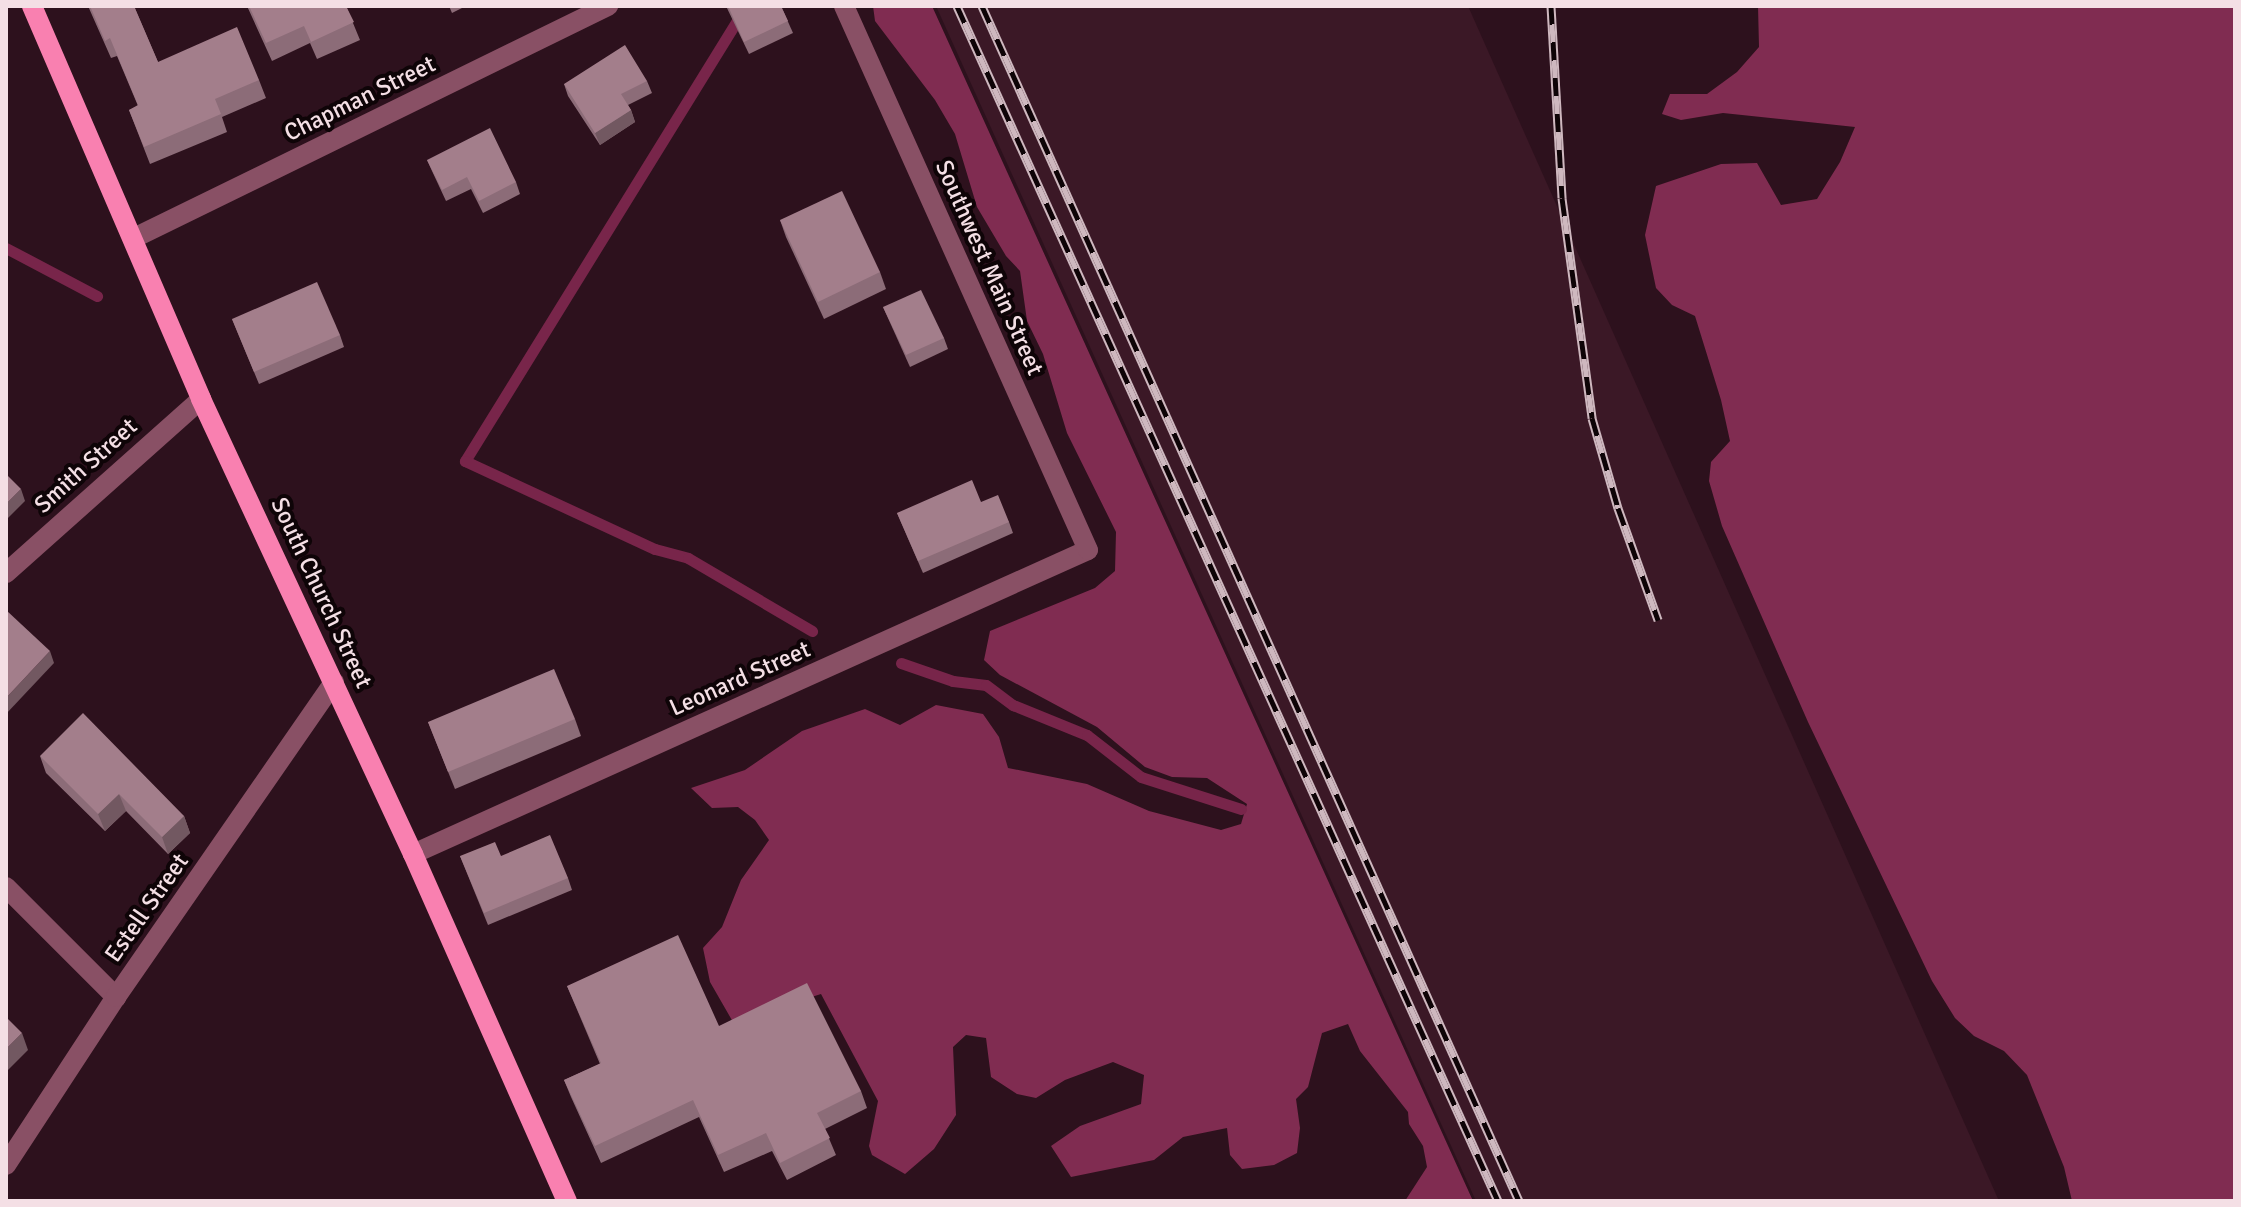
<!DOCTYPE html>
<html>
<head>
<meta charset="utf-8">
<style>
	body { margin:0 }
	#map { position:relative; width:2241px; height:1207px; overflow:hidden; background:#2d111d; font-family:Signika,sans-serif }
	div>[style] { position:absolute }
	.built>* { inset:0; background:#3b1826 }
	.forest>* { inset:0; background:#802c51 }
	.stream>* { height:11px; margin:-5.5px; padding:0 5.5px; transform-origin:5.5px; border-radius:5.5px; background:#78254a }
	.minor>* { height:20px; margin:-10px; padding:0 10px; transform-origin:10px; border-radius:10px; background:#895065 }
	.primary>* { height:20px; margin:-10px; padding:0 10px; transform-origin:10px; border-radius:10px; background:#f980b0 }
	.rail>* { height:9px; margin-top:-4.5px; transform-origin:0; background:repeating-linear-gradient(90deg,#0e0407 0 18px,#ceb8bf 0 36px); box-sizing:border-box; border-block:2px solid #ceb8bf }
	.wall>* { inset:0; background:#8c6c78 }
	.shaded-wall>* { inset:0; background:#725861 }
	.building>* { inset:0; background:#a37e8b }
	span { translate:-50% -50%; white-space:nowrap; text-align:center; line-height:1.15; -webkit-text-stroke:8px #0e0407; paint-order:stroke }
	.street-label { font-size:24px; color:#f4dfe5 }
	.frame { position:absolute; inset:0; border:8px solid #f4dfe5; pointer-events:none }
</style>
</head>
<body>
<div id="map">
	<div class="built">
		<i style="clip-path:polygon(936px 6px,1468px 6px,1999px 1201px,1476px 1201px)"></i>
	</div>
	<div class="forest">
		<i style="clip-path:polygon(873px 6px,932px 6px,1473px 1201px,1405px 1201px,1427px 1167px,1423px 1146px,1409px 1124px,1408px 1112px,1360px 1051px,1348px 1024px,1322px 1033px,1308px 1087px,1296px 1099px,1300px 1128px,1297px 1153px,1274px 1165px,1242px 1169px,1230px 1155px,1227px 1128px,1183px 1137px,1154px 1160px,1071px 1177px,1051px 1146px,1080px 1126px,1141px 1104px,1144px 1075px,1113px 1062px,1065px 1080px,1036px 1098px,1017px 1094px,991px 1077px,986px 1038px,966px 1035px,953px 1047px,956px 1115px,934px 1149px,905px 1174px,872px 1155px,869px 1146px,878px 1101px,821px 994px,733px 1022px,710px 982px,703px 948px,722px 927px,741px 880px,769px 840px,755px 820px,738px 807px,712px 808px,691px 788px,745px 770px,802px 731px,865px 709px,900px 725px,936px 705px,983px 714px,999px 737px,1008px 768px,1087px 784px,1149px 811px,1221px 830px,1241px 824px,1247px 804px,1207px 778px,1172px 777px,1145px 767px,1097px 727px,1000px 675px,984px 660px,990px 631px,1095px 588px,1115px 571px,1116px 532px,1067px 433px,1043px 354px,1027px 321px,1020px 271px,1006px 256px,977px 207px,955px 134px,935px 100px,875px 21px)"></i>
		<i style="clip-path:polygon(1758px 6px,2235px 6px,2235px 1201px,2072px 1201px,2064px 1167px,2027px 1075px,2004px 1051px,1974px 1036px,1955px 1018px,1932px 981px,1808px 722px,1722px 526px,1709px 481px,1711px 462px,1730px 441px,1721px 400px,1695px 316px,1672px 305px,1656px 288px,1645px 235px,1656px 186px,1721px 164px,1757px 163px,1781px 205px,1817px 199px,1840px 162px,1855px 127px,1723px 113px,1681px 120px,1662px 114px,1670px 94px,1707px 94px,1737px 72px,1759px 47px)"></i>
	</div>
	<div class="stream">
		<i style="left:746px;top:6px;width:535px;rotate:121.7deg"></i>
		<i style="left:465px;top:461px;width:209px;rotate:24.9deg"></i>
		<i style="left:655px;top:549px;width:34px;rotate:15deg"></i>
		<i style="left:688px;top:558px;width:144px;rotate:30.5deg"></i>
		<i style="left:6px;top:248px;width:103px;rotate:27.8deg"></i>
		<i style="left:901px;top:663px;width:55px;rotate:19.1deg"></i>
		<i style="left:953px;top:681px;width:33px;rotate:7deg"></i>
		<i style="left:986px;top:685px;width:34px;rotate:37deg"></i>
		<i style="left:1013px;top:705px;width:80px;rotate:22.1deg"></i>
		<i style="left:1087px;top:735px;width:68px;rotate:37.9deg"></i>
		<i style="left:1141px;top:777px;width:105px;rotate:17.7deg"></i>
	</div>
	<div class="minor">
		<i style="left:134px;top:238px;width:528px;rotate:-26.08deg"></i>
		<i style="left:6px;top:573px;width:261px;rotate:-41.7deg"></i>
		<i style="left:413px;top:854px;width:740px;rotate:-24.25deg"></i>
		<i style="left:1088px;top:550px;width:596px;rotate:-114.16deg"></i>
		<i style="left:6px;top:887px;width:156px;rotate:45deg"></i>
		<i style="left:6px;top:1165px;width:201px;rotate:-56.8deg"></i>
		<i style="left:116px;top:997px;width:383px;rotate:-55.3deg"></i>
	</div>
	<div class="primary">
		<i style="left:32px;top:6px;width:428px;rotate:66.7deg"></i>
		<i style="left:201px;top:399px;width:502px;rotate:65.02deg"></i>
		<i style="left:413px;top:854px;width:380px;rotate:66.1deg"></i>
	</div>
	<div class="rail">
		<i style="left:957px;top:6px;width:1312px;rotate:65.64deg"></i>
		<i style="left:982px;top:6px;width:1310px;rotate:65.8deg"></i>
		<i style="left:1551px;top:6px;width:192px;rotate:86.7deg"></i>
		<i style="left:1562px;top:198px;width:222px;rotate:82.2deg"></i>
		<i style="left:1592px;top:418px;width:94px;rotate:73.9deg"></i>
		<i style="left:1618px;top:508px;width:119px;rotate:70.3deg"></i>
	</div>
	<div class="wall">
		<i style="clip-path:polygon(88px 6px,134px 6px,158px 62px,259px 80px,266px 98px,222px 117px,227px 132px,150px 164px,129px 110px,138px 106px,117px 56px,111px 58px)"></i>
		<i style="clip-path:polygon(247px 6px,346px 6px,360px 40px,317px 59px,310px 43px,272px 61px)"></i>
		<i style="clip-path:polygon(449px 6px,466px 6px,452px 13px)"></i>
		<i style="clip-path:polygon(726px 6px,781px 6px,793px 33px,749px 54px)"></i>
		<i style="clip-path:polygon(647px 81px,652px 93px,628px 105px,631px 110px,635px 122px,600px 145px,568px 96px,564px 84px)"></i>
		<i style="clip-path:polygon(427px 160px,516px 182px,520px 194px,483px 213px,471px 189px,446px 201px,432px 171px)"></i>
		<i style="clip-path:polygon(780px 220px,880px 272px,886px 289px,824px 319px,786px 237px)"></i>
		<i style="clip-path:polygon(883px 307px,944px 338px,948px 349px,910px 367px)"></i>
		<i style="clip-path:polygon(232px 319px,340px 335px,344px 347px,259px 384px)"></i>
		<i style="clip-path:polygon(981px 502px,1009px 522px,1013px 533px,923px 573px,897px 513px)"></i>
		<i style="clip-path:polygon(575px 719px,581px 736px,455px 789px,428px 722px)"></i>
		<i style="clip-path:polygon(40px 756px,184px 816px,190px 833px,168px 854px,126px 811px,105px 831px,46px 773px)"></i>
		<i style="clip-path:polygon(460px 856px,501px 856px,568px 878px,572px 890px,488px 925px)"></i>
		<i style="clip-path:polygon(567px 986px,719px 1026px,861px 1091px,867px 1108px,825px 1129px,836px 1155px,787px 1180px,772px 1151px,724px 1172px,699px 1117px,601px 1163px,571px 1097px,564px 1080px,600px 1064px)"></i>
	</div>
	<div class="shaded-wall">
		<i style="clip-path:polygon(631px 110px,635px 122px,600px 145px,595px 133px)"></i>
		<i style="clip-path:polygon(21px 489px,25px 501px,6px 520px,6px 504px)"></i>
		<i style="clip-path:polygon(50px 651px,54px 663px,6px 714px,6px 698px)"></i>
		<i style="clip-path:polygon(119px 794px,126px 811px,105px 831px,98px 814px)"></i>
		<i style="clip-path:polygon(184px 816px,190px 833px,168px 854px,162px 837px)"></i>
		<i style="clip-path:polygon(22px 1033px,28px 1050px,6px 1072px,6px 1049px)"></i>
	</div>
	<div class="building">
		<i style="clip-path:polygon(90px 6px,134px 6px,158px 62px,237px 27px,259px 80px,215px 99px,221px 114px,144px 147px,129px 110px,138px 105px,110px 38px,105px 41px)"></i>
		<i style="clip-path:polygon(249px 6px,346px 6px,354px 22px,311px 42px,304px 26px,266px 43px)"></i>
		<i style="clip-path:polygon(728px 6px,781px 6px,788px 21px,744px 42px)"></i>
		<i style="clip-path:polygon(625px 45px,647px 81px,621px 94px,631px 110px,595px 133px,564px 84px)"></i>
		<i style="clip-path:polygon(490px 128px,516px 182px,479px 201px,467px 177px,442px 190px,427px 160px)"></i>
		<i style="clip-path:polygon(842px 191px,880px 272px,818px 302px,780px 220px)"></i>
		<i style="clip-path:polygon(317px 282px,340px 335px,254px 372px,232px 319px)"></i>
		<i style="clip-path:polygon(921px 290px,944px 338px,906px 355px,883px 307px)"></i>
		<i style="clip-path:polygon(6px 474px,21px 489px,6px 504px)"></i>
		<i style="clip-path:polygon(972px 480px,981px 502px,998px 495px,1009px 522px,918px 561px,897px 513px)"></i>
		<i style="clip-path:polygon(6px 610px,50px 651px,6px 698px)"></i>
		<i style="clip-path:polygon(554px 669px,575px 719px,448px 772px,428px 722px)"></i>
		<i style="clip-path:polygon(83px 713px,184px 816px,162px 837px,119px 794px,98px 814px,40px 756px)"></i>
		<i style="clip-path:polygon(550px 835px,568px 878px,484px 913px,460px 856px,495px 842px,501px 856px)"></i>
		<i style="clip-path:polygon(678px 935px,719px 1026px,807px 983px,861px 1091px,817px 1113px,830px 1138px,780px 1163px,766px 1133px,718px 1155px,693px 1100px,595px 1146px,564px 1080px,601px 1063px,567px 986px)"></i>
		<i style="clip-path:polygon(6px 1017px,22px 1033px,6px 1049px)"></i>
	</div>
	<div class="street-label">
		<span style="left:360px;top:99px;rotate:-26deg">Chapman Street</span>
		<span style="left:989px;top:268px;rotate:66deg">Southwest Main Street</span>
		<span style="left:86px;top:466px;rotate:-42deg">Smith Street</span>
		<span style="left:321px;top:593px;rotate:65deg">South Church Street</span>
		<span style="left:740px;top:679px;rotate:-24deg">Leonard Street</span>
		<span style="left:147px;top:908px;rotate:-55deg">Estell Street</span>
	</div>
	<div class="frame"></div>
</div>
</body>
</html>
